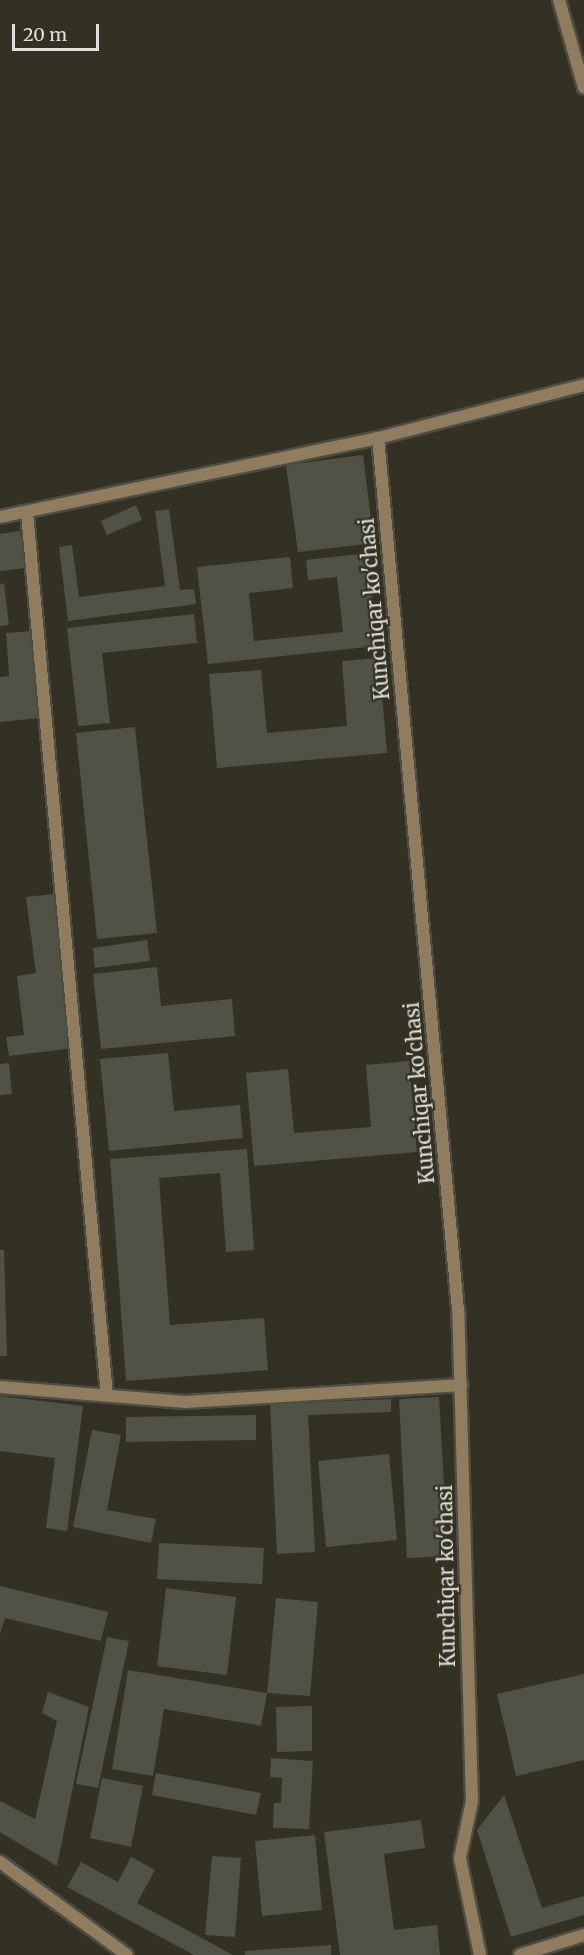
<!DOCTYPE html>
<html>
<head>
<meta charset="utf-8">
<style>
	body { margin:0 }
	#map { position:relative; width:584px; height:1955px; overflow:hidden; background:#333124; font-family:Merriweather,serif }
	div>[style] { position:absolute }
	.building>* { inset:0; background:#4f5245 }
	.roads { filter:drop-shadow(2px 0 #4f4d41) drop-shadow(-2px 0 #4f4d41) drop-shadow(0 2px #4f4d41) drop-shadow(0 -2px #4f4d41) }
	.street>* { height:12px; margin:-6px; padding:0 6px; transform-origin:6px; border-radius:6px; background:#907c5f }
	span { translate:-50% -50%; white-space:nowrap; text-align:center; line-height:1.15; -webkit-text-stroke:4.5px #333124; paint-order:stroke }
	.street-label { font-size:20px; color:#e1e0d8 }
	.scale { position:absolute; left:12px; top:24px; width:87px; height:27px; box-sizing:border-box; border:3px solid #e1e0d8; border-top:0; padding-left:8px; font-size:18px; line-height:21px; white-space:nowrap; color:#e1e0d8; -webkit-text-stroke:4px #333124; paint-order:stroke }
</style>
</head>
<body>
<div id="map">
	<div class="building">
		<i style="clip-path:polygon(363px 455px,374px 543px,298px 552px,286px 465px)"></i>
		<i style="clip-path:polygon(136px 505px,142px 520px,107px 535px,101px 521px)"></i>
		<i style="clip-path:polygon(169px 509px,180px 590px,194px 589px,196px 604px,68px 621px,59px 547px,72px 545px,79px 597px,165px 586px,155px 511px)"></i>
		<i style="clip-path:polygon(20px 531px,25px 568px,0 571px,0 534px)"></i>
		<i style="clip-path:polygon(367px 553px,377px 646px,208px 664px,197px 567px,290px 557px,293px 588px,249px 593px,254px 641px,343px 632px,337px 577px,308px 580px,306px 560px)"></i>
		<i style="clip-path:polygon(4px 583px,9px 625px,0 626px,0 584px)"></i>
		<i style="clip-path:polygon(194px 614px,197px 643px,102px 653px,110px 723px,78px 726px,67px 628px)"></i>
		<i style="clip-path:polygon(32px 631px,40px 718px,0 722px,0 677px,9px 676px,6px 633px)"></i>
		<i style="clip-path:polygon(379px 658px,387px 753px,217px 768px,209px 674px,261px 670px,267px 733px,347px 726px,342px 661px)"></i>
		<i style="clip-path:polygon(135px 727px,157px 933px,97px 939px,76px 733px)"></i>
		<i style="clip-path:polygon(54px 894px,74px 1048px,9px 1056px,6px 1037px,24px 1035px,17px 976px,36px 973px,26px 897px)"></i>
		<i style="clip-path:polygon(147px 940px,150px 961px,95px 968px,93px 948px)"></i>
		<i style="clip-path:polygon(157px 967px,161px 1006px,232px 999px,235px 1036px,101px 1049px,93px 974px)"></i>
		<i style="clip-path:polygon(168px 1053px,174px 1111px,240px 1105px,243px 1138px,109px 1151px,100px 1059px)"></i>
		<i style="clip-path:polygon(409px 1061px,417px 1152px,254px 1166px,246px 1073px,288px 1069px,294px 1133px,371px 1127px,366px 1065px)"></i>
		<i style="clip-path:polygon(9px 1063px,12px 1094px,0 1095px,0 1064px)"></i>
		<i style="clip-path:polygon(247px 1149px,254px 1250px,226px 1252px,220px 1173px,159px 1178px,170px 1325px,264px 1318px,268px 1370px,126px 1381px,110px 1159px)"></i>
		<i style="clip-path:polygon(0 1250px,4px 1250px,7px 1356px,0 1356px)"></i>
		<i style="clip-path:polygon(0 1396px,83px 1406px,67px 1531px,46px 1528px,55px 1458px,0 1451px)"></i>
		<i style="clip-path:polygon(439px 1397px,448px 1556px,407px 1558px,399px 1399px)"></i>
		<i style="clip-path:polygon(391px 1399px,391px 1412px,308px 1415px,315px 1552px,277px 1554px,270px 1404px)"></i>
		<i style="clip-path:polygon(256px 1415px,256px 1440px,126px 1442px,126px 1417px)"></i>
		<i style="clip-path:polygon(92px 1430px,121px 1435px,107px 1510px,156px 1519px,151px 1543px,73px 1527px)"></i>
		<i style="clip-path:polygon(389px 1454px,397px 1540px,326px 1547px,318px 1461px)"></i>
		<i style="clip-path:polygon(159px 1543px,264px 1548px,262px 1584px,157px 1579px)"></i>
		<i style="clip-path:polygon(0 1586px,108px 1612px,101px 1641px,5px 1618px,0 1634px)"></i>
		<i style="clip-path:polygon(166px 1588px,236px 1597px,227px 1675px,157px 1666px)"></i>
		<i style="clip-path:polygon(276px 1598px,318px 1602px,310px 1696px,267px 1693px)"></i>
		<i style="clip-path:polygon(107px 1637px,129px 1641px,98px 1788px,76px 1784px)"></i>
		<i style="clip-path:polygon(128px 1670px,267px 1693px,261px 1726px,164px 1709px,153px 1776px,112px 1769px)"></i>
		<i style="clip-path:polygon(584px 1674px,584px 1760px,516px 1776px,497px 1694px)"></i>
		<i style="clip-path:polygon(48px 1692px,89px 1707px,57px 1866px,0 1832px,0 1801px,35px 1819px,57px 1721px,42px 1713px)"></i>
		<i style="clip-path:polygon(312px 1706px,312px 1751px,277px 1752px,276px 1707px)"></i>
		<i style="clip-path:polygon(271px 1758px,313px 1761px,309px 1829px,273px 1828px,274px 1803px,281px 1803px,282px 1778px,270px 1777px)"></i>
		<i style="clip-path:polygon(156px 1773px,261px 1793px,256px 1815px,152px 1795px)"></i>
		<i style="clip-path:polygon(102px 1778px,143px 1786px,131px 1847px,90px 1838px)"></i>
		<i style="clip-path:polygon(504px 1795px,542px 1908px,584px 1896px,584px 1915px,511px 1937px,477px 1830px)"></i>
		<i style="clip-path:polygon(421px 1820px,425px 1848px,384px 1854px,394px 1930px,437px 1925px,440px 1955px,340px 1955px,324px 1832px)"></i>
		<i style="clip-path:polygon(315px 1835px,322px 1910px,262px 1916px,255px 1841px)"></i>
		<i style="clip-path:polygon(212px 1856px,241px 1858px,235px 1937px,205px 1935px)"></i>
		<i style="clip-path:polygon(131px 1857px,155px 1870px,137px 1903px,233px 1955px,194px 1955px,67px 1887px,81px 1862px,118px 1882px)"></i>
		<i style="clip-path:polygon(331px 1945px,331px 1955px,245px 1955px,245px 1951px)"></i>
	</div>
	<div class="roads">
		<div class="street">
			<i style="left:559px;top:0;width:91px;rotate:74.1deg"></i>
			<i style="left:27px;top:513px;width:886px;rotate:84.82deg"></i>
			<i style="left:0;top:517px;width:386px;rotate:-11.8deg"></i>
			<i style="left:0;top:1387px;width:186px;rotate:4.6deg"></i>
			<i style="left:185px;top:1402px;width:277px;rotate:-3.5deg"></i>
			<i style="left:0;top:1862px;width:157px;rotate:36.2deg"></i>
			<i style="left:480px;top:1955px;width:99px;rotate:-101.7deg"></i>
			<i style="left:460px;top:1858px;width:58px;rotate:-78.1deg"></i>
			<i style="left:472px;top:1801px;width:491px;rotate:-91.6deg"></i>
			<i style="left:458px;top:1310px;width:876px;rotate:-95.24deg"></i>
			<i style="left:378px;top:438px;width:213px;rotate:-14.4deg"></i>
			<i style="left:520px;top:1955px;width:67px;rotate:-17.4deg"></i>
		</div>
	</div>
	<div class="street-label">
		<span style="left:374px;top:609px;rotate:-95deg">Kunchiqar ko'chasi</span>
		<span style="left:419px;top:1093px;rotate:-95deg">Kunchiqar ko'chasi</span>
		<span style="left:446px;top:1576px;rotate:-91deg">Kunchiqar ko'chasi</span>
	</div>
	<div class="scale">20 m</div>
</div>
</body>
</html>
